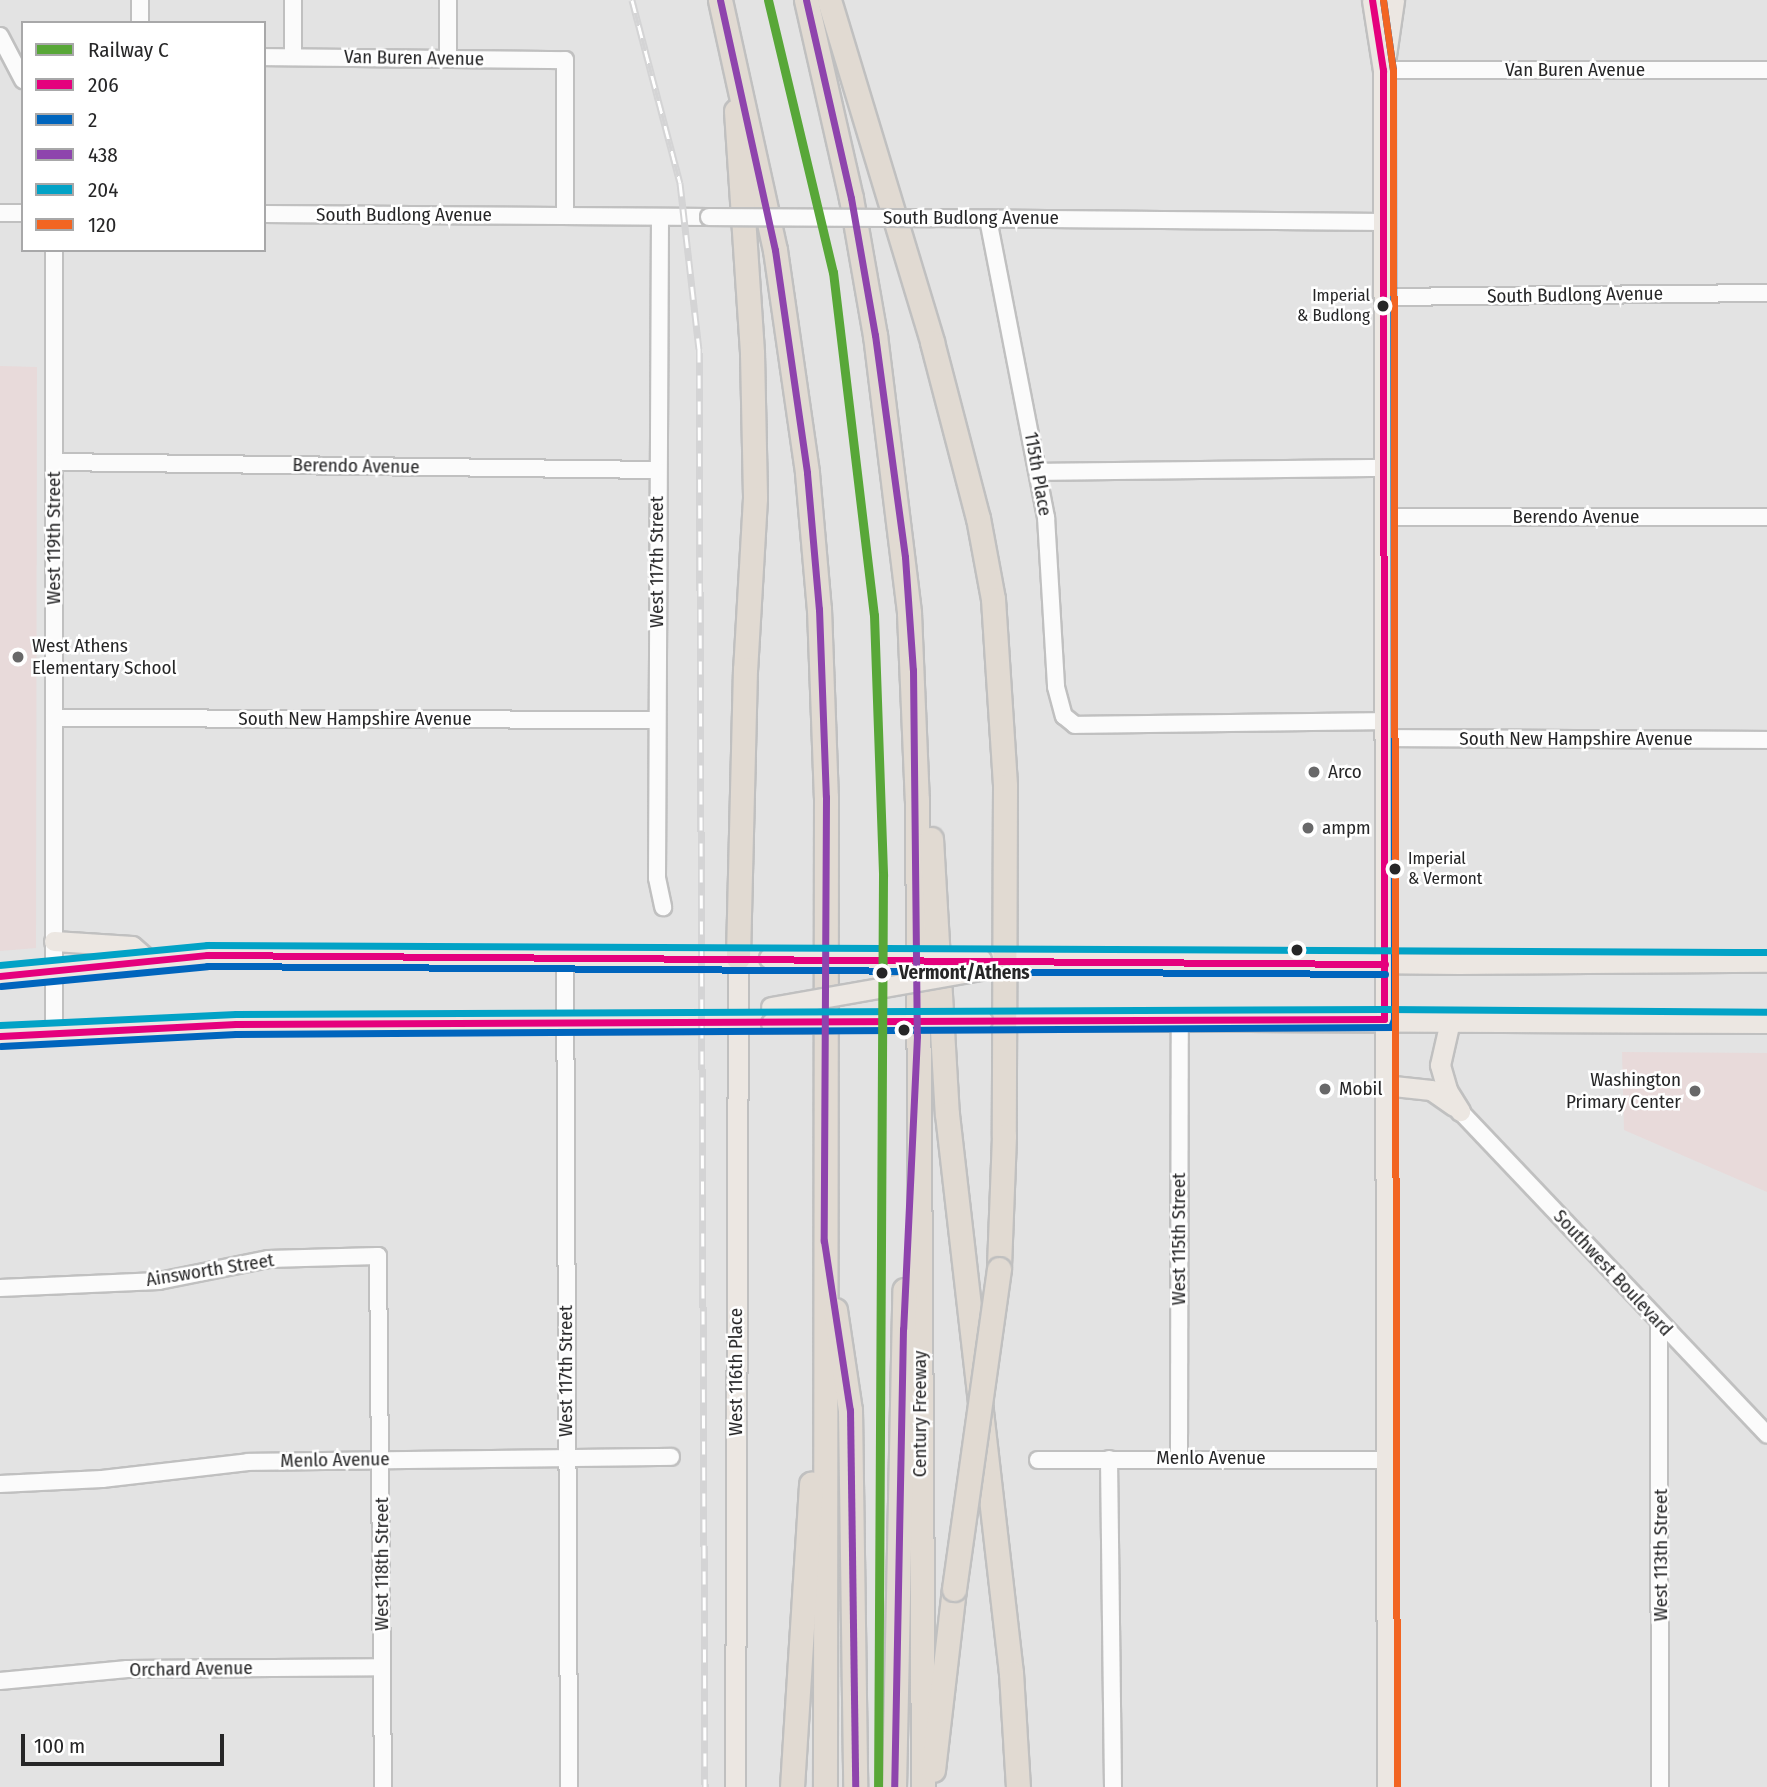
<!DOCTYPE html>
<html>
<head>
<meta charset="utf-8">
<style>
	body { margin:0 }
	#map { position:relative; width:1767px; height:1787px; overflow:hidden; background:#e3e3e3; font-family:"Fira Sans Condensed",sans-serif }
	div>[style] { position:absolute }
	.commercial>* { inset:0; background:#e8dada }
	.roads { filter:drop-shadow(2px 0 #c0c0c0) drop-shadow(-2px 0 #c0c0c0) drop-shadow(0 2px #c0c0c0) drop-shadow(0 -2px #c0c0c0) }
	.minor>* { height:16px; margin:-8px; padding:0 8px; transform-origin:8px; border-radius:8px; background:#fbfbfb }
	.major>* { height:19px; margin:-9.5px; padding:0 9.5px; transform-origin:9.5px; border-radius:9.5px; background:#ece7e2 }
	.highway>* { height:23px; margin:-11.5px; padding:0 11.5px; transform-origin:11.5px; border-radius:11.5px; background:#e1dad2 }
	.rail>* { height:7px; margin-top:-3.5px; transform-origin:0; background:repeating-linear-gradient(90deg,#fff 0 13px,#d4d4d5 0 26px); box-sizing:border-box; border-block:2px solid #d4d4d5 }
	.bridges { filter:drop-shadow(2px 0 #c0c0c0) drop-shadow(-2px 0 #c0c0c0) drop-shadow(0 2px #c0c0c0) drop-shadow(0 -2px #c0c0c0) }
	.minor-bridge>* { height:16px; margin:-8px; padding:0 8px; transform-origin:8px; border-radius:8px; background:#fbfbfb }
	.major-bridge>* { height:19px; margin:-9.5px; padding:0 9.5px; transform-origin:9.5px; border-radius:9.5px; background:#ece7e2 }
	.highway-bridge>* { height:23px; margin:-11.5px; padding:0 11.5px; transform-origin:11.5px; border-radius:11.5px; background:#e1dad2 }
	.bus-1>* { height:7px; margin:-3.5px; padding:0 3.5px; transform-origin:3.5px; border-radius:3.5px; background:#e5007d }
	.bus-2>* { height:7px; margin:-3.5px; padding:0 3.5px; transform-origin:3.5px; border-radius:3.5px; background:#0065bd }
	.bus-3>* { height:7px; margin:-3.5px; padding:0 3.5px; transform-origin:3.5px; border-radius:3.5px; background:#8e44ad }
	.bus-4>* { height:7px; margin:-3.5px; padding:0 3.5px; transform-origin:3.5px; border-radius:3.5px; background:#02a2c6 }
	.bus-5>* { height:7px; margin:-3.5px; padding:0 3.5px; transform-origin:3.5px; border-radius:3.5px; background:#f26522 }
	.rail-1>* { height:9px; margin:-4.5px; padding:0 4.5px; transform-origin:4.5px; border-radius:4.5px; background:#58a738 }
	.dots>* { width:19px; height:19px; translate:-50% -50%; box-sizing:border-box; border:4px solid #fff; border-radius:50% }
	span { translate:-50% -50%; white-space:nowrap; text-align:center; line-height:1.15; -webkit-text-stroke:5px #fff; paint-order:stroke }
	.bus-label { font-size:17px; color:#262627 }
	.right { translate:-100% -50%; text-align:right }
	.left { translate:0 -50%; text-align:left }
	.street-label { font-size:19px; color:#262627 }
	.poi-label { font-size:19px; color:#262627 }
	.stop-label { font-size:19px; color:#262627; font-weight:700 }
	.legend { position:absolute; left:21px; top:21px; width:245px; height:231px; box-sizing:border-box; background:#fff; border:2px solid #a8a8a9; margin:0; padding:9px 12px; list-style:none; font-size:21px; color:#262627 }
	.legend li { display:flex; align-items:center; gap:14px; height:35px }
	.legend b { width:35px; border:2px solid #a8a8a9 }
	.scale { position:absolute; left:21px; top:1734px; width:203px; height:32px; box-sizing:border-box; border:4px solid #262627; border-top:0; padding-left:9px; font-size:21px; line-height:24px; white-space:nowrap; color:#262627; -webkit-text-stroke:5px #fff; paint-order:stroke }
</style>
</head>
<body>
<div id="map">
	<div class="commercial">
		<i style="clip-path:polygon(0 366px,37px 367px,36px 948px,0 951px)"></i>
		<i style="clip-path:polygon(1622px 1052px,1767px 1053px,1767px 1192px,1624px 1130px)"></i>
	</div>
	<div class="roads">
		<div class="minor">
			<i style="left:140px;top:23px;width:23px;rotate:-90deg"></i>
			<i style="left:0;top:36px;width:50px;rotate:62.4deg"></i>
			<i style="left:264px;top:57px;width:301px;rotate:0.6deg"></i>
			<i style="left:565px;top:60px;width:156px;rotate:90deg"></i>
			<i style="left:293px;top:57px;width:57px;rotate:-90deg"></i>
			<i style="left:448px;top:59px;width:59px;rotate:-90deg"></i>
			<i style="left:1383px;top:70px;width:384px"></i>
			<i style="left:0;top:213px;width:23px"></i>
			<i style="left:264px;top:214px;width:445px;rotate:0.4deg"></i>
			<i style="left:660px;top:217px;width:661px;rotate:90.26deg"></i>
			<i style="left:657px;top:878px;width:30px;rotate:78deg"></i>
			<i style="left:932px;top:218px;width:452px;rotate:0.5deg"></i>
			<i style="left:988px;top:219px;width:304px;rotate:79deg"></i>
			<i style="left:1046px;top:517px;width:170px;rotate:86.6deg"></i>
			<i style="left:1056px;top:687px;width:30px;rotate:75deg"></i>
			<i style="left:1064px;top:716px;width:14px;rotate:39deg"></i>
			<i style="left:1075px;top:725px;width:310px;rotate:-0.7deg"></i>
			<i style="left:54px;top:250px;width:787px;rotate:90deg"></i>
			<i style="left:1384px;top:297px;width:383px;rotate:-0.6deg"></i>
			<i style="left:54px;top:462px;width:603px;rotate:0.76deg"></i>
			<i style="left:1038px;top:472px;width:346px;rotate:-0.7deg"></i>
			<i style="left:1384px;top:517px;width:383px"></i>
			<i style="left:54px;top:718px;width:603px;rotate:0.19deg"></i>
			<i style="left:1385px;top:738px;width:382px;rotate:0.3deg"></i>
			<i style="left:565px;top:956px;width:831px;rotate:89.72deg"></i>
			<i style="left:1460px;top:1111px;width:446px;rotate:46.5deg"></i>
			<i style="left:0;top:1288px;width:159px;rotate:-2.5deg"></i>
			<i style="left:159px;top:1281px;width:111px;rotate:-11.4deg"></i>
			<i style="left:268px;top:1259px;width:110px;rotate:-1.6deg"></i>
			<i style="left:378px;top:1256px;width:531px;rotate:89.46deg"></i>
			<i style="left:1659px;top:1322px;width:465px;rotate:89.9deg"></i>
			<i style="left:1179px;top:1457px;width:437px;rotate:-89.9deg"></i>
			<i style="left:1109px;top:1459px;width:328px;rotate:89.3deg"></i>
			<i style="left:1038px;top:1460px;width:346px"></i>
			<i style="left:0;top:1484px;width:102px;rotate:-2.8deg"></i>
			<i style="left:102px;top:1479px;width:147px;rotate:-6.6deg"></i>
			<i style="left:248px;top:1462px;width:423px;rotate:-0.7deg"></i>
			<i style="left:0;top:1681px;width:128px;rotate:-5.4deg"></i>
			<i style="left:127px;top:1669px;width:255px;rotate:-0.4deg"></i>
		</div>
		<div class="major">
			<i style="left:1372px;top:0;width:71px;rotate:81.1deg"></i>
			<i style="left:1383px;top:70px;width:1717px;rotate:89.87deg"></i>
			<i style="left:1385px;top:62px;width:63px;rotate:-81.7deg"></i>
			<i style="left:54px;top:941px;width:78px;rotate:3.7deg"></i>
			<i style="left:132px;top:946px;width:23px;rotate:41deg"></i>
			<i style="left:981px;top:959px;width:478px;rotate:0.6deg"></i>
			<i style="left:1459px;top:964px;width:308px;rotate:-0.4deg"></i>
			<i style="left:0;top:976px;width:208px;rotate:-5.8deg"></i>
			<i style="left:207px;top:955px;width:562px;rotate:0.31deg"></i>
			<i style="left:991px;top:1020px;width:776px;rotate:0.22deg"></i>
			<i style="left:1450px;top:1021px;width:45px;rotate:102.8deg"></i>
			<i style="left:1440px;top:1065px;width:26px;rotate:74deg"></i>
			<i style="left:1447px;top:1090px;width:25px;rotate:58deg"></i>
			<i style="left:0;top:1036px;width:236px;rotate:-2.9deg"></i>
			<i style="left:236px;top:1024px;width:535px;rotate:-0.11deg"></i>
			<i style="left:1384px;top:1085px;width:47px;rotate:6.1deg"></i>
			<i style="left:1431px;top:1090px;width:28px;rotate:35deg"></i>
			<i style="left:735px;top:1787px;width:829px;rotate:-89.79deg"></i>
		</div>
		<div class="highway">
			<i style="left:720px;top:0;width:256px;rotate:77.6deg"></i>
			<i style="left:775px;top:250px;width:225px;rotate:81.8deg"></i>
			<i style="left:807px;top:473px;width:137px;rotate:85deg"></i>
			<i style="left:819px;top:609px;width:188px;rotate:87.9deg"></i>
			<i style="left:826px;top:797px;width:990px;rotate:90.06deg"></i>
			<i style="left:806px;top:0;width:203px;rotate:77.2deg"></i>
			<i style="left:851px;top:198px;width:139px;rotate:80.1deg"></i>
			<i style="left:875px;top:335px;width:280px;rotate:83deg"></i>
			<i style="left:909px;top:613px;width:187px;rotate:87.6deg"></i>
			<i style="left:917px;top:800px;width:987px;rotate:89.65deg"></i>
			<i style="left:829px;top:0;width:357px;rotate:73.2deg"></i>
			<i style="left:932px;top:342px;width:182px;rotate:75.4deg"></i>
			<i style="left:978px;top:518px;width:82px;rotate:79.5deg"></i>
			<i style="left:993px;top:599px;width:187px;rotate:86.3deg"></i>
			<i style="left:1005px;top:786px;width:350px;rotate:90.2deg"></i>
			<i style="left:1004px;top:1136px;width:133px;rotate:92.2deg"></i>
			<i style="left:736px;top:111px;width:243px;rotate:86.2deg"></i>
			<i style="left:752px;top:353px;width:145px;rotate:88.8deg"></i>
			<i style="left:755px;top:498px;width:171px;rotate:93.3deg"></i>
			<i style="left:745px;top:669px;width:289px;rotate:91.4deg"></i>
			<i style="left:931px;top:839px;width:275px;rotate:86.7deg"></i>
			<i style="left:947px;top:1114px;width:563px;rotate:83.47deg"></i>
			<i style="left:1011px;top:1673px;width:114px;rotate:86.5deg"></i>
			<i style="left:835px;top:1310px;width:101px;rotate:81.5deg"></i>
			<i style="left:850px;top:1410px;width:377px;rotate:89.2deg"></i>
			<i style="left:933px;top:1770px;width:182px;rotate:-83.4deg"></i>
			<i style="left:792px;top:1787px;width:304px;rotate:-86.4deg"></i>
			<i style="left:894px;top:1787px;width:497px;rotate:-88.8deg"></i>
		</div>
	</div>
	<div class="rail">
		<i style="left:632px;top:0;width:189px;rotate:75.3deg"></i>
		<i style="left:680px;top:183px;width:167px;rotate:83.5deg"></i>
		<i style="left:699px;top:349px;width:1438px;rotate:89.76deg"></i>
	</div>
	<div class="bridges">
		<div class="minor-bridge">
			<i style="left:709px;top:217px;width:223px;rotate:0.3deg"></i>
		</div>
		<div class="major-bridge">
			<i style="left:769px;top:958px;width:212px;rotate:0.3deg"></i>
			<i style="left:771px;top:1007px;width:213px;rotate:-10deg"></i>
			<i style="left:771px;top:1023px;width:211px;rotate:-0.8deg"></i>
		</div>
		<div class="highway-bridge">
			<i style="left:954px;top:1589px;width:323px;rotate:-82deg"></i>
		</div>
	</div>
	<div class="bus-1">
		<i style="left:0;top:976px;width:208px;rotate:-5.8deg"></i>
		<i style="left:207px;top:955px;width:1178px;rotate:0.44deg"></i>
		<i style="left:0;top:1036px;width:236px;rotate:-2.9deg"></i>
		<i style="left:236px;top:1024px;width:1148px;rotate:-0.25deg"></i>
		<i style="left:1384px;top:1019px;width:949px;rotate:-90.06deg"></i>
		<i style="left:1383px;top:70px;width:71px;rotate:-98.9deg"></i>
	</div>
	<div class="bus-2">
		<i style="left:1px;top:986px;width:207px;rotate:-5.5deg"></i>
		<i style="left:207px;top:966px;width:1178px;rotate:0.39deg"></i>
		<i style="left:1px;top:1046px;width:235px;rotate:-2.9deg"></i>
		<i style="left:236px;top:1034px;width:1155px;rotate:-0.35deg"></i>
		<i style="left:1391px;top:1027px;width:9px;rotate:-69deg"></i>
		<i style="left:1394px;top:1019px;width:949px;rotate:-90.06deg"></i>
		<i style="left:1393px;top:70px;width:71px;rotate:-98.1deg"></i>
	</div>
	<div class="bus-3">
		<i style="left:720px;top:0;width:256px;rotate:77.6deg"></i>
		<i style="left:775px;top:250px;width:225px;rotate:81.8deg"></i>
		<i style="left:807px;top:473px;width:137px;rotate:85deg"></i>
		<i style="left:819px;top:609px;width:188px;rotate:87.9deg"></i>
		<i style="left:826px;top:797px;width:444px;rotate:90.3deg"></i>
		<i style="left:824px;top:1241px;width:171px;rotate:81.3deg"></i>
		<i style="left:850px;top:1410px;width:377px;rotate:89.2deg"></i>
		<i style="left:806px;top:0;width:203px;rotate:77.2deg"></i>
		<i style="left:851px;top:198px;width:139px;rotate:80.1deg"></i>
		<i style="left:875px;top:335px;width:224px;rotate:82.3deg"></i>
		<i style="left:905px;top:557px;width:113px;rotate:86deg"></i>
		<i style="left:913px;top:670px;width:366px;rotate:89.4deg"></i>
		<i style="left:917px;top:1036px;width:293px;rotate:92.7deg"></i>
		<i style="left:903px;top:1329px;width:458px;rotate:91.1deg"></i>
	</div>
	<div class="bus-4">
		<i style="left:0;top:965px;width:208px;rotate:-5.5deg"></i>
		<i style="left:207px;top:945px;width:1560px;rotate:0.26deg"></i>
		<i style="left:0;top:1025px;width:236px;rotate:-2.7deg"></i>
		<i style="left:236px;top:1014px;width:1148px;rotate:-0.25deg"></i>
		<i style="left:1384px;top:1009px;width:383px;rotate:0.4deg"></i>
	</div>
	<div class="bus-5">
		<i style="left:1383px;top:0;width:71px;rotate:81.9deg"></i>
		<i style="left:1393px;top:70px;width:1717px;rotate:89.87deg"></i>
	</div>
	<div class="rail-1">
		<i style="left:768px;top:0;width:280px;rotate:76.6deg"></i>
		<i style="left:833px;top:272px;width:345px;rotate:83.2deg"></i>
		<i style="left:874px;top:615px;width:261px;rotate:88deg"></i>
		<i style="left:883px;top:876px;width:911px;rotate:90.31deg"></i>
	</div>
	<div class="dots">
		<i style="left:1383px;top:306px;background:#262627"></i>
		<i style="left:18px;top:657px;background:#686869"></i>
		<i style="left:1314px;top:772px;background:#686869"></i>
		<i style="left:1308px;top:828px;background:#686869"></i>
		<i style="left:1395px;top:869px;background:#262627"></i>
		<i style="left:1297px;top:950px;background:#262627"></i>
		<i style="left:882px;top:973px;background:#262627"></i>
		<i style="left:904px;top:1030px;background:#262627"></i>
		<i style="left:1325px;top:1089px;background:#686869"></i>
		<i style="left:1695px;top:1091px;background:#686869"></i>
	</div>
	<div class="bus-label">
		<span class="right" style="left:1370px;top:306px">Imperial<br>&amp; Budlong</span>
		<span class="left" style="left:1408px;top:869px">Imperial<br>&amp; Vermont</span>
	</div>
	<div class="street-label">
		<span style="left:414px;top:58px;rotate:1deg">Van Buren Avenue</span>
		<span style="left:1575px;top:70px">Van Buren Avenue</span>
		<span style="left:404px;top:215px">South Budlong Avenue</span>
		<span style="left:971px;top:218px">South Budlong Avenue</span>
		<span style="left:1575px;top:295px;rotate:-1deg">South Budlong Avenue</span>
		<span style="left:356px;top:466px;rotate:1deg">Berendo Avenue</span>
		<span style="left:1038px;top:474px;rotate:80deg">115th Place</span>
		<span style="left:1576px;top:517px">Berendo Avenue</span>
		<span style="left:54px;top:538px;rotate:-90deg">West 119th Street</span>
		<span style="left:657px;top:562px;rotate:-90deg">West 117th Street</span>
		<span style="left:355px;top:719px">South New Hampshire Avenue</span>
		<span style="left:1576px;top:739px">South New Hampshire Avenue</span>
		<span style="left:1179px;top:1239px;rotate:-90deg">West 115th Street</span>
		<span style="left:210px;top:1270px;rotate:-9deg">Ainsworth Street</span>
		<span style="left:1613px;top:1273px;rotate:47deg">Southwest Boulevard</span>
		<span style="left:566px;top:1371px;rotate:-90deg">West 117th Street</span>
		<span style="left:736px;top:1372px;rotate:-90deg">West 116th Place</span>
		<span style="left:920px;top:1414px;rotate:-90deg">Century Freeway</span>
		<span style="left:1211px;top:1458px">Menlo Avenue</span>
		<span style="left:335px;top:1460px;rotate:-1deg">Menlo Avenue</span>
		<span style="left:1661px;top:1555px;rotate:-90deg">West 113th Street</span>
		<span style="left:382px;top:1564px;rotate:-90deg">West 118th Street</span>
		<span style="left:191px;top:1669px;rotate:-1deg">Orchard Avenue</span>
	</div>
	<div class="poi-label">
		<span class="left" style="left:32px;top:657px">West Athens<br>Elementary School</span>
		<span class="left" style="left:1328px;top:772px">Arco</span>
		<span class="left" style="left:1322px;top:828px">ampm</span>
		<span class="right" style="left:1681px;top:1091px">Washington<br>Primary Center</span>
		<span class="left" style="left:1339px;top:1089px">Mobil</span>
	</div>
	<div class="stop-label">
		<span class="left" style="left:899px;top:973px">Vermont/Athens</span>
	</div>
	<ul class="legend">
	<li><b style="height:9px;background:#58a738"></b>Railway C</li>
	<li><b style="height:9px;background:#e5007d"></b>206</li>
	<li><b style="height:9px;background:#0065bd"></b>2</li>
	<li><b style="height:9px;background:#8e44ad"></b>438</li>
	<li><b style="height:9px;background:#02a2c6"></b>204</li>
	<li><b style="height:9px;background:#f26522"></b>120</li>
	</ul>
	<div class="scale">100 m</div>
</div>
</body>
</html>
